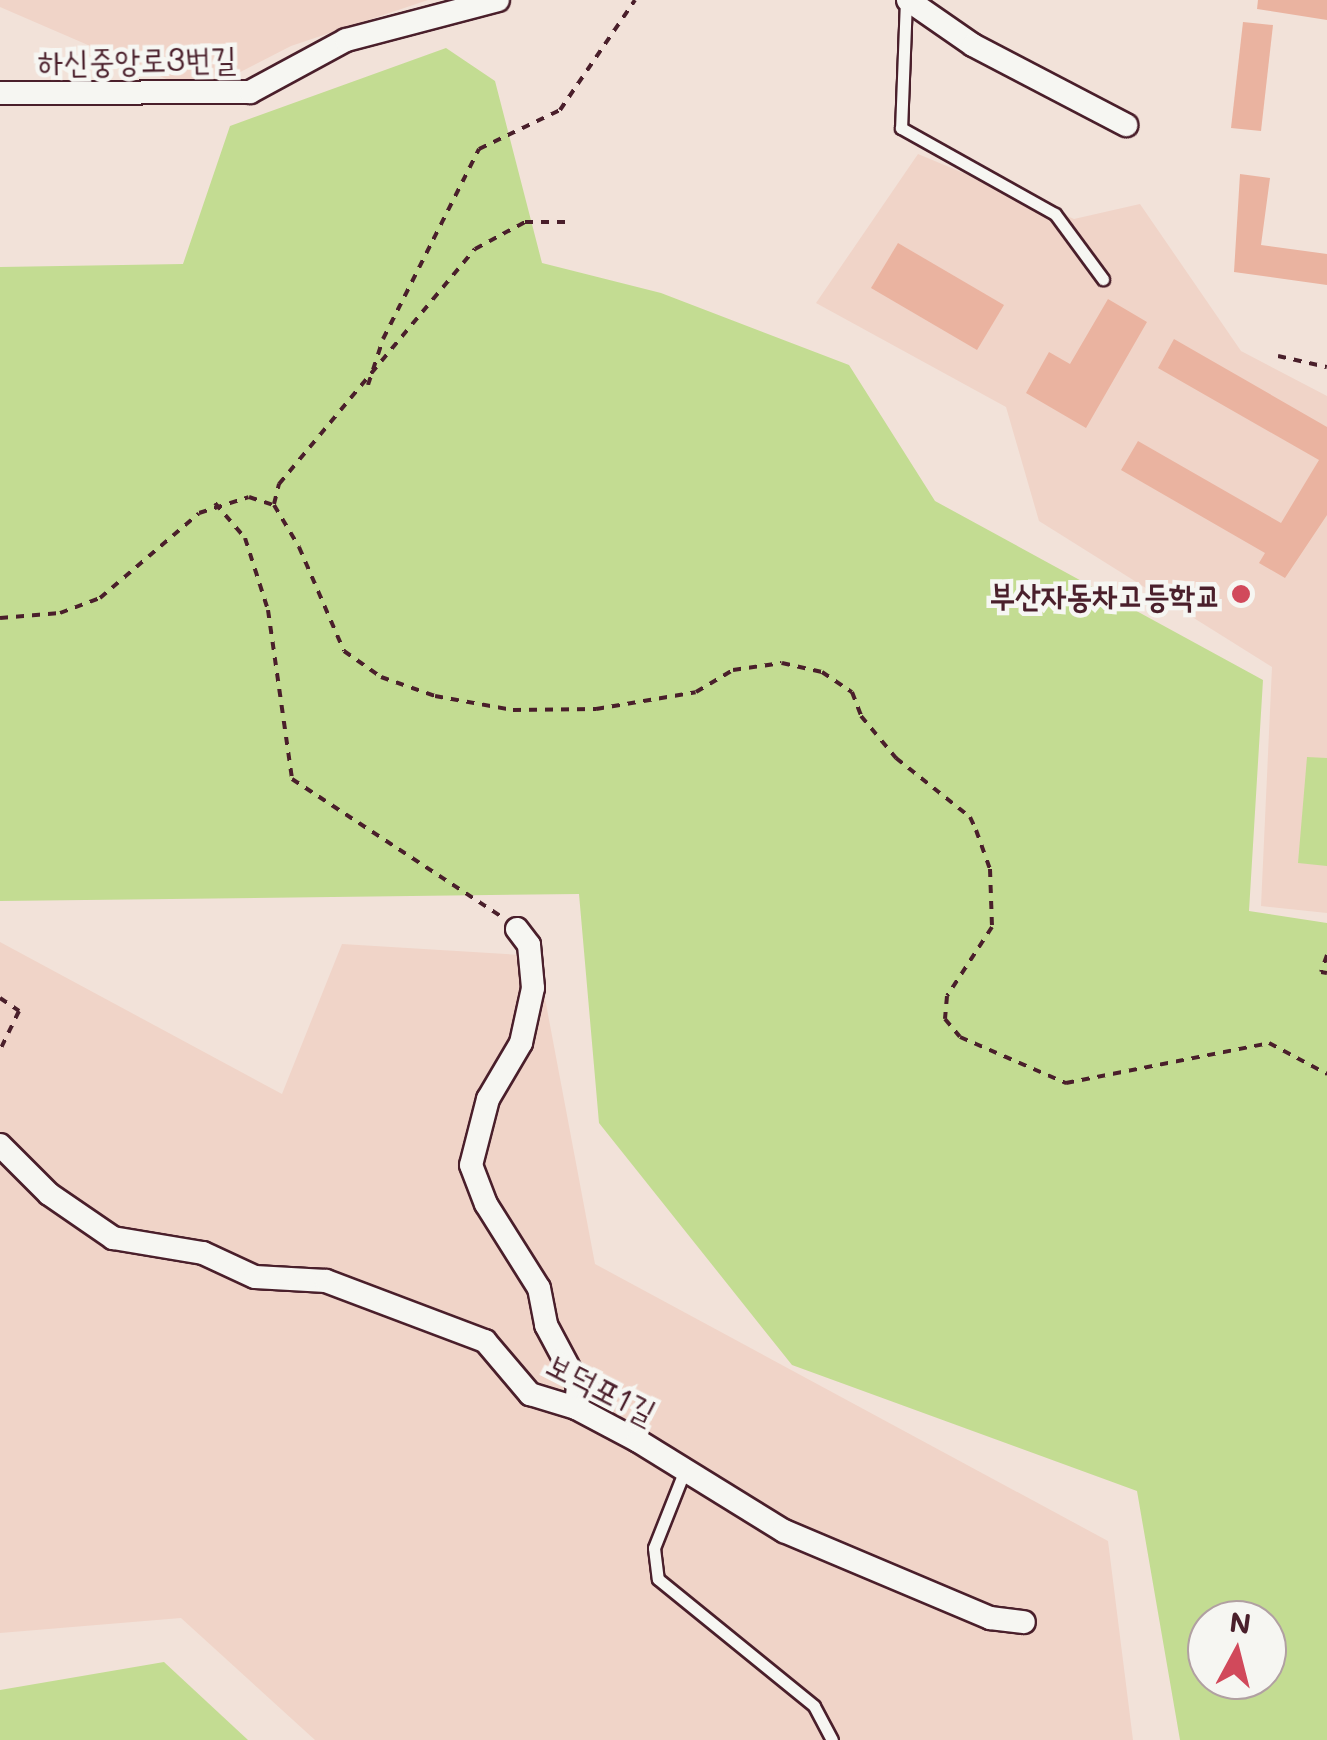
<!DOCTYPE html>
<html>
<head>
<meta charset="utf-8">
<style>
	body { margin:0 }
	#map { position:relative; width:1327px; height:1740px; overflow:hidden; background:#f2e2d9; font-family:Mali,"Poor Story",sans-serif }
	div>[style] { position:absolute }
	.built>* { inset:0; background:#f0d4c8 }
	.green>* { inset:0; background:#c3dc92 }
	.building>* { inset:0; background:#eab3a0 }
	.path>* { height:4px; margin-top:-2px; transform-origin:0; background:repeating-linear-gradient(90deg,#4a1f2b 0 8px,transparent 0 16px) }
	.roads { filter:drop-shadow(2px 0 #4a1f2b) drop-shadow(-2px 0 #4a1f2b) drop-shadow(0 2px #4a1f2b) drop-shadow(0 -2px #4a1f2b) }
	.service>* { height:11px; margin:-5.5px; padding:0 5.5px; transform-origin:5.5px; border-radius:5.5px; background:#f6f6f2 }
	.minor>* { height:22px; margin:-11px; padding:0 11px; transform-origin:11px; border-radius:11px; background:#f6f6f2 }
	.dots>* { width:28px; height:28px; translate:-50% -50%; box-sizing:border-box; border:5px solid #f6f6f2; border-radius:50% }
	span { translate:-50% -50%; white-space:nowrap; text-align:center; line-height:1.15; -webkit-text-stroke:9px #f6f6f2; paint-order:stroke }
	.street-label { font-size:32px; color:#4a1f2b }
	.poi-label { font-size:32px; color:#4a1f2b; font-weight:700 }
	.right { translate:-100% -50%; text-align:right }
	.north { position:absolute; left:1187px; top:1600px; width:100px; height:100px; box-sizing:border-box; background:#f6f6f2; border:2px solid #b1a0a2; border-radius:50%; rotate:7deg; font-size:28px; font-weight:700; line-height:40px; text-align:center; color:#4a1f2b }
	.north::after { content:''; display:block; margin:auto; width:35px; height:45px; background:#d1495b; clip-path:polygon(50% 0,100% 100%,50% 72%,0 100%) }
</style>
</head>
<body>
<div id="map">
	<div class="built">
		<i style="clip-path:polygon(0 0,428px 0,291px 46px,199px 93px,0 7px)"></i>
		<i style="clip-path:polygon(918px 154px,1074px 219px,1140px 204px,1241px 351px,1327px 396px,1327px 913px,1261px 906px,1272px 667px,1039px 521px,1006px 407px,816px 303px)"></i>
		<i style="clip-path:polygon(0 942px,282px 1094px,342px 944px,537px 956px,595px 1264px,1108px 1541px,1133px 1740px,315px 1740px,181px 1618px,0 1633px)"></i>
	</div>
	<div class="green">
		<i style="clip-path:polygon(evenodd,446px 48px,495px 81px,542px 263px,661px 293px,849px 365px,935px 501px,1263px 680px,1249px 911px,1327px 923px,1327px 1740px,1180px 1740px,1137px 1491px,792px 1365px,599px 1123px,579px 894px,0 901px,0 267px,183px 264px,230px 126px,446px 48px,1207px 1620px,1267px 1620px,1267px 1680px,1207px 1680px,1207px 1620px)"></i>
		<i style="clip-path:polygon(1307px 757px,1327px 758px,1327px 866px,1298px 863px)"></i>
		<i style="clip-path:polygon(164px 1662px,248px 1740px,0 1740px,0 1690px)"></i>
	</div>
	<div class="building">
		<i style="clip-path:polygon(1258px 0,1327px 0,1327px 20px,1257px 9px)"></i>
		<i style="clip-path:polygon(1243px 22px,1273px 25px,1261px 131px,1231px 128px)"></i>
		<i style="clip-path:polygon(1240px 174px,1270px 178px,1261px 245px,1327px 254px,1327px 285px,1234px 272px)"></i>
		<i style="clip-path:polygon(898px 243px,1004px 305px,977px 350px,871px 288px)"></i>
		<i style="clip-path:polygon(1108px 299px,1147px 322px,1086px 428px,1026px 393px,1049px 352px,1070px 364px)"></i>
		<i style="clip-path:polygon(1174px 339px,1327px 427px,1327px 515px,1285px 578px,1259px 563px,1265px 553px,1121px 470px,1138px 441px,1281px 523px,1319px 460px,1158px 368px)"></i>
	</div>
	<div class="path">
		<i style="left:1278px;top:356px;width:50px;rotate:12.7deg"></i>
		<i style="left:368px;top:385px;width:48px;rotate:-71.9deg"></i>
		<i style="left:383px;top:339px;width:213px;rotate:-63.2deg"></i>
		<i style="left:479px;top:149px;width:90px;rotate:-25.7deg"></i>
		<i style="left:560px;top:110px;width:133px;rotate:-55.7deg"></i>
		<i style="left:215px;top:503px;width:46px;rotate:49.4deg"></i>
		<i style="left:245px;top:538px;width:76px;rotate:72.3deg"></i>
		<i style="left:268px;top:610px;width:171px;rotate:81.9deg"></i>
		<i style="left:292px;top:779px;width:251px;rotate:33.3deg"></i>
		<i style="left:274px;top:504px;width:21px;rotate:-76deg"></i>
		<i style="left:279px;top:484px;width:306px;rotate:-50.2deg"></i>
		<i style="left:475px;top:249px;width:57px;rotate:-28.4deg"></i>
		<i style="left:525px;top:222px;width:41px"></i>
		<i style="left:0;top:618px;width:60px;rotate:-4.8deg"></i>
		<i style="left:60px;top:613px;width:43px;rotate:-20.6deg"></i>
		<i style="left:100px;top:598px;width:130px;rotate:-40.6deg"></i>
		<i style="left:199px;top:513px;width:52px;rotate:-17.7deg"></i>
		<i style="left:249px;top:497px;width:26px;rotate:18deg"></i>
		<i style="left:274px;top:505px;width:49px;rotate:59.2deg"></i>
		<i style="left:299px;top:547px;width:113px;rotate:66.6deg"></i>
		<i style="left:344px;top:651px;width:45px;rotate:35.1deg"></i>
		<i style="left:381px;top:677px;width:57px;rotate:19.4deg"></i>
		<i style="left:435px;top:696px;width:79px;rotate:10.2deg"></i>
		<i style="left:513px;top:710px;width:83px;rotate:-0.7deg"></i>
		<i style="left:596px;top:709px;width:101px;rotate:-9.6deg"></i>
		<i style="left:696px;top:692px;width:43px;rotate:-30.7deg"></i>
		<i style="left:733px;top:670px;width:49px;rotate:-8.1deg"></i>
		<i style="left:782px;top:663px;width:41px;rotate:12.7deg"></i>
		<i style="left:822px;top:672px;width:36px;rotate:34deg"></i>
		<i style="left:852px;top:692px;width:26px;rotate:69deg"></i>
		<i style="left:861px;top:716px;width:55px;rotate:50.2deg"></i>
		<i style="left:896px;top:758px;width:95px;rotate:38.6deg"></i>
		<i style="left:970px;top:817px;width:14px;rotate:65deg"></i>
		<i style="left:976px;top:830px;width:41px;rotate:70.3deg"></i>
		<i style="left:990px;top:869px;width:58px;rotate:88deg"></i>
		<i style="left:992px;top:927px;width:82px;rotate:123.1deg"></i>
		<i style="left:947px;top:996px;width:23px;rotate:95deg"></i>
		<i style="left:945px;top:1019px;width:23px;rotate:50deg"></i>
		<i style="left:960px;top:1037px;width:116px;rotate:23.5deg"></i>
		<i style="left:1066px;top:1083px;width:207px;rotate:-11.1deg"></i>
		<i style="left:1269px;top:1043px;width:66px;rotate:28.1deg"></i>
		<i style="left:1327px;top:955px;width:18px;rotate:109deg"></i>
		<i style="left:1321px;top:972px;width:6px;rotate:9deg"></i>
		<i style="left:0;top:998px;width:23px;rotate:34deg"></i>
		<i style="left:19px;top:1011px;width:43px;rotate:116deg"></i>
	</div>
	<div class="roads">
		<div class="service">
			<i style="left:906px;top:0;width:128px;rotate:92.2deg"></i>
			<i style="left:901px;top:128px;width:176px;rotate:29.2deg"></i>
			<i style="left:1055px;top:214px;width:81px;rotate:53.6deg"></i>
			<i style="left:686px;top:1467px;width:87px;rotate:111.6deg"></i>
			<i style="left:654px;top:1548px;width:31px;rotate:83deg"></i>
			<i style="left:658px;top:1579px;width:201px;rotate:39.1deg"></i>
			<i style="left:814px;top:1706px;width:38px;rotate:62deg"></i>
		</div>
		<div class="minor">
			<i style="left:908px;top:0;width:79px;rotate:34.7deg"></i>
			<i style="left:973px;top:45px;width:173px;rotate:27.6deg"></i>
			<i style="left:0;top:93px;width:250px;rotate:-0.2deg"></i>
			<i style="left:250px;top:92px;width:109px;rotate:-28.4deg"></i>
			<i style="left:346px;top:40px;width:157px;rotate:-14.7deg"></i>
			<i style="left:517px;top:929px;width:20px;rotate:53deg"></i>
			<i style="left:529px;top:945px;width:43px;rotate:84.7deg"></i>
			<i style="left:533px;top:988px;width:56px;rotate:102.3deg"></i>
			<i style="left:521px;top:1043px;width:65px;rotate:120.5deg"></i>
			<i style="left:488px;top:1099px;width:68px;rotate:104.4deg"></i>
			<i style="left:471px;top:1165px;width:42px;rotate:69deg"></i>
			<i style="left:486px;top:1204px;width:99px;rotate:57.8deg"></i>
			<i style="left:539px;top:1288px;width:38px;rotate:79deg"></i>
			<i style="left:546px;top:1325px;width:68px;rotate:61.9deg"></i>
			<i style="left:578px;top:1385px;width:23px;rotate:95deg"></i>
			<i style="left:0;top:1145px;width:69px;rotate:45deg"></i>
			<i style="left:49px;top:1194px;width:78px;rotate:34.5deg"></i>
			<i style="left:113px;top:1238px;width:91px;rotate:9.5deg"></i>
			<i style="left:203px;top:1253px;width:57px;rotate:24.8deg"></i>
			<i style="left:255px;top:1277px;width:71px;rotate:3.2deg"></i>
			<i style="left:326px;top:1281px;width:170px;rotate:20.7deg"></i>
			<i style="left:485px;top:1341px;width:70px;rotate:49.7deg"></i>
			<i style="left:530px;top:1394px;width:48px;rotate:16.9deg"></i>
			<i style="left:576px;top:1408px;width:70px;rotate:28deg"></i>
			<i style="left:638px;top:1441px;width:172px;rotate:31.7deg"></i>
			<i style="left:784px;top:1531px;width:224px;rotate:22.9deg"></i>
			<i style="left:990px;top:1618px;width:34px;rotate:7deg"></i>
		</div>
	</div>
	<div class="dots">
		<i style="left:1241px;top:594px;background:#d1495b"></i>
	</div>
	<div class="street-label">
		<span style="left:137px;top:59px;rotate:-1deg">하신중앙로3번길</span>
		<span style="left:602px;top:1387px;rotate:27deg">보덕포1길</span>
	</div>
	<div class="poi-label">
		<span class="right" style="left:1221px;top:594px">부산자동차고등학교</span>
	</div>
	<div class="north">N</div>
</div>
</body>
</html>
